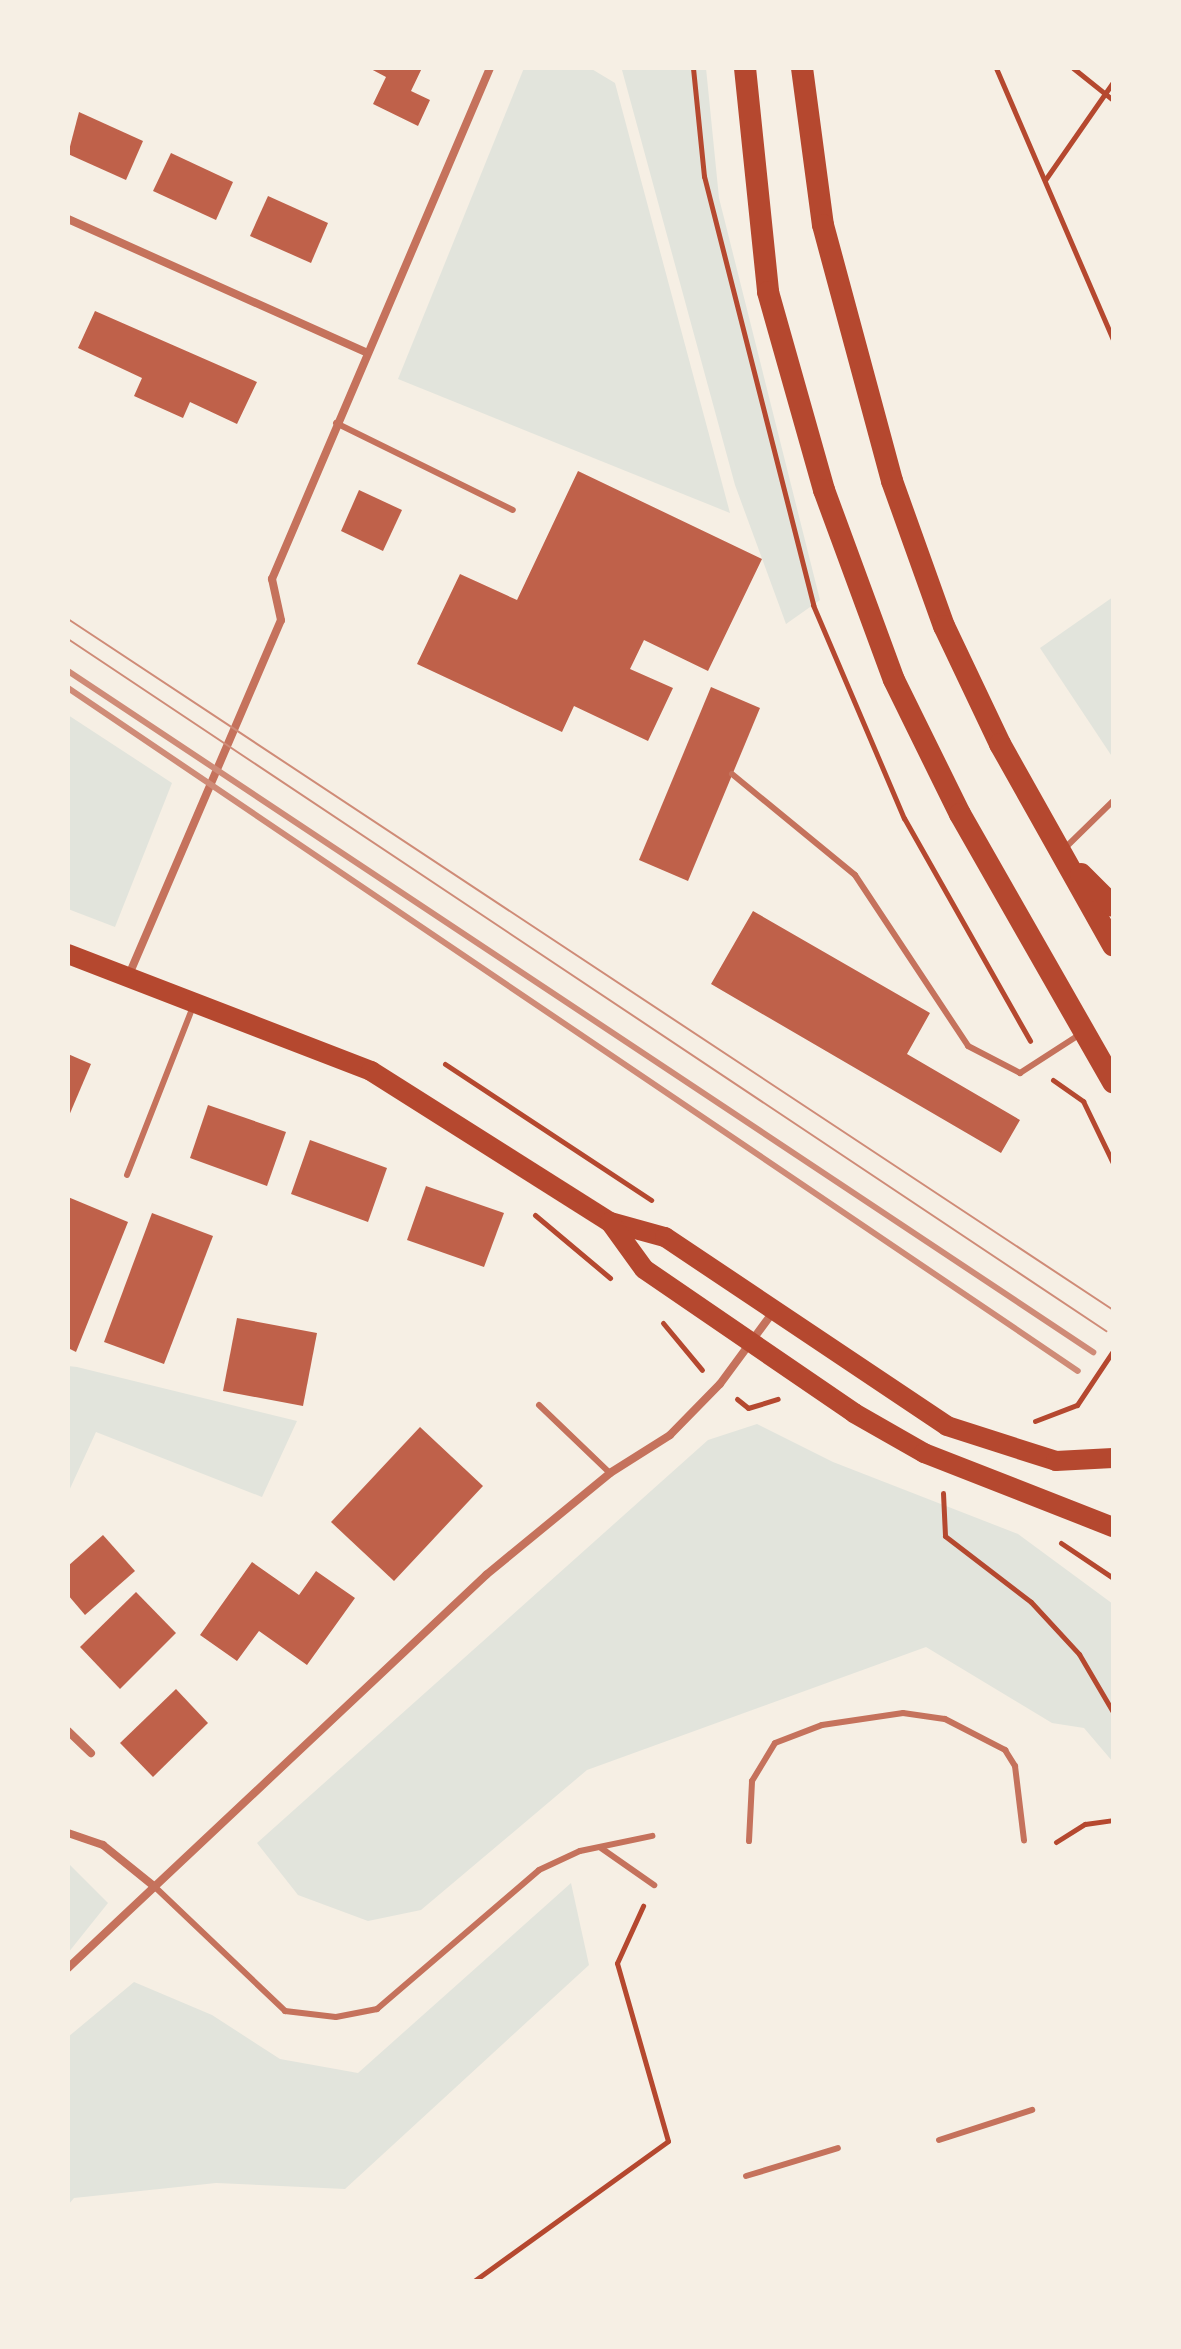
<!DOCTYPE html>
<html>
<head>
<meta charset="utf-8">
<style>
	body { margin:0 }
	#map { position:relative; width:1181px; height:2349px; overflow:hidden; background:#f6efe4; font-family:Helvetica,sans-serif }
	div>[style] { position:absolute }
	.green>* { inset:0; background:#e2e4dc }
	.building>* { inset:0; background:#bf614a }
	.path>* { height:5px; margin:-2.5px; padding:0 2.5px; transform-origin:2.5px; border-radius:2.5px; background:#b5482f }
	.service>* { height:6px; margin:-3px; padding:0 3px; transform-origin:3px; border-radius:3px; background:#c5725c }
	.minor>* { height:8px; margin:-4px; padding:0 4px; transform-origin:4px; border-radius:4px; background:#c5725c }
	.primary>* { height:20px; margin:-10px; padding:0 10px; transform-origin:10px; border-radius:10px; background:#b5482f }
	.trunk>* { height:22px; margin:-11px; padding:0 11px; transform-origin:11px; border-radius:11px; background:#b5482f }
	.tram>* { height:2px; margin:-1px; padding:0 1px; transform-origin:1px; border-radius:1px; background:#cf8b77 }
	.rail>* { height:6px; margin:-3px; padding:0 3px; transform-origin:3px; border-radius:3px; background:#cf8b77 }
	span { translate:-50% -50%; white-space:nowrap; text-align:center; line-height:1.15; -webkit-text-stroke:7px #f6efe4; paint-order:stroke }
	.frame { position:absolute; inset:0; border:70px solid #f6efe4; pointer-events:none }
</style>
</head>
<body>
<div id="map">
	<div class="green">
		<i style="clip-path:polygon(524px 68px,590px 68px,615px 83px,730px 513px,398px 379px)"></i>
		<i style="clip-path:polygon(706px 68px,719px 198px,820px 600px,786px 624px,735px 485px,622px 70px)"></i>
		<i style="clip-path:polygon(1113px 597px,1113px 758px,1040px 648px)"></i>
		<i style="clip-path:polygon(68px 715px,172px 783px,115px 927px,68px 909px)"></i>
		<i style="clip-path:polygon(68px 1366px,77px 1367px,297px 1421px,262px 1497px,96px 1432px,68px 1493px)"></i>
		<i style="clip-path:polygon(757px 1424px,833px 1462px,1018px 1534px,1113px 1604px,1113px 1762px,1084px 1728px,1052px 1723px,926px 1647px,587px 1770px,421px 1910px,368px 1921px,298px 1895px,257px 1843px,708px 1440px)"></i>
		<i style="clip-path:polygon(68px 1863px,108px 1903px,68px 1953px)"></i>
		<i style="clip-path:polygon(571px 1883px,589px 1965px,345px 2189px,216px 2183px,74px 2198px,68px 2205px,68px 2037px,134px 1982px,212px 2015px,280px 2059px,358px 2073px)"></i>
	</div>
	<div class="building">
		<i style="clip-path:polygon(369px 68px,422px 68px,411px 91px,430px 100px,418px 126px,373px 104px,386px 77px)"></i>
		<i style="clip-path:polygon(79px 112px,143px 141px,126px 180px,68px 154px)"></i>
		<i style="clip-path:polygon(171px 153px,233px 182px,216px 220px,153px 191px)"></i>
		<i style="clip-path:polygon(268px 196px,328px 223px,311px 263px,250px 236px)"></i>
		<i style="clip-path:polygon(95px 311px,257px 382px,237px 424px,190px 402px,183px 418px,134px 396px,142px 378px,78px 348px)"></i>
		<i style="clip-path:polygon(578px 471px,762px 559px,708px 671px,644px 640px,630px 669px,673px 688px,648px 741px,574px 706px,562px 732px,417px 664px,460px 574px,517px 600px)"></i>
		<i style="clip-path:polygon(359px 490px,402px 510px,383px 551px,341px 531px)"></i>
		<i style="clip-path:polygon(711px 687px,760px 708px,688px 881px,639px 860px)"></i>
		<i style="clip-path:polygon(753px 911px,930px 1013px,907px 1054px,1020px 1120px,1001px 1153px,711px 984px)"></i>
		<i style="clip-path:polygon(68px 1054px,91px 1064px,68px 1118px)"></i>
		<i style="clip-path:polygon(208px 1105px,286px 1132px,267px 1186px,190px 1158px)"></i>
		<i style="clip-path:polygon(310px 1140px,387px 1168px,368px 1222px,291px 1194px)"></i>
		<i style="clip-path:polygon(426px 1186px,504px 1213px,484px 1267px,407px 1240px)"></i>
		<i style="clip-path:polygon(68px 1197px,128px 1222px,76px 1352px,68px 1348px)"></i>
		<i style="clip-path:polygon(152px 1213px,213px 1236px,164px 1364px,104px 1342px)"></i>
		<i style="clip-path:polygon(237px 1318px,317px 1333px,303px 1406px,223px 1391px)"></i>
		<i style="clip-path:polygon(420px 1427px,483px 1486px,394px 1581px,331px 1522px)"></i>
		<i style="clip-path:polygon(103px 1535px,135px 1571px,85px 1615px,68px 1595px,68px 1566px)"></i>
		<i style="clip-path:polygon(252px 1562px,299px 1595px,316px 1571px,355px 1598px,307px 1665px,259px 1631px,237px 1661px,200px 1635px)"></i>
		<i style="clip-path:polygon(136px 1592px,176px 1633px,120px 1689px,80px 1647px)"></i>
		<i style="clip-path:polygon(176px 1689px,208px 1723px,153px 1777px,120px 1743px)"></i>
	</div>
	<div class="path">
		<i style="left:693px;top:68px;width:109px;rotate:84.2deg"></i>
		<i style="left:704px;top:176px;width:443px;rotate:75.7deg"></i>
		<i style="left:813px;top:605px;width:232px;rotate:66.9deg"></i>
		<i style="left:904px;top:818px;width:256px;rotate:60.5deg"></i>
		<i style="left:996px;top:68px;width:296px;rotate:66.7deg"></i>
		<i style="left:1073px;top:68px;width:51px;rotate:38.7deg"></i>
		<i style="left:1045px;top:180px;width:119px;rotate:-55.2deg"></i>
		<i style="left:445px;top:1064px;width:247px;rotate:33.4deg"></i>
		<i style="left:1053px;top:1080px;width:37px;rotate:35deg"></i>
		<i style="left:1083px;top:1101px;width:69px;rotate:64.2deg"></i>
		<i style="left:535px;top:1215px;width:98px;rotate:40deg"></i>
		<i style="left:663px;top:1323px;width:61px;rotate:50.3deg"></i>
		<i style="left:737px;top:1399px;width:14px;rotate:39deg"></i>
		<i style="left:748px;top:1408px;width:31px;rotate:-17deg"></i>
		<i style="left:1035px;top:1421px;width:45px;rotate:-20.9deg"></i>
		<i style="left:1077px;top:1405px;width:65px;rotate:-56.3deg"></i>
		<i style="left:943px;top:1493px;width:43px;rotate:87.3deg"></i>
		<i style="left:945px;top:1536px;width:108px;rotate:37.5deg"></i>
		<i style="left:1031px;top:1602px;width:71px;rotate:47.3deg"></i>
		<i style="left:1079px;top:1654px;width:67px;rotate:59.6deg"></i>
		<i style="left:1061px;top:1543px;width:63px;rotate:33.9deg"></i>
		<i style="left:1056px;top:1842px;width:34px;rotate:-32deg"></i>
		<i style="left:1085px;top:1824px;width:28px;rotate:-8deg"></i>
		<i style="left:474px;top:2281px;width:239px;rotate:-35.8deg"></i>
		<i style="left:668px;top:2141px;width:185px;rotate:-106deg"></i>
		<i style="left:617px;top:1963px;width:63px;rotate:-65.5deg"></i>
	</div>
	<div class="service">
		<i style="left:336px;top:423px;width:197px;rotate:26.2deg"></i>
		<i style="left:732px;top:774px;width:159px;rotate:39.4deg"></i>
		<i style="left:855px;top:875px;width:205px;rotate:56.5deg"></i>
		<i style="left:968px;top:1046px;width:59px;rotate:27.4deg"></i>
		<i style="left:1020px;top:1073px;width:70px;rotate:-32.8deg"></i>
		<i style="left:1065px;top:848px;width:67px;rotate:-44.4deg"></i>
		<i style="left:127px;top:1175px;width:180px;rotate:-68.6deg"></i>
		<i style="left:539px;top:1405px;width:98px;rotate:43.8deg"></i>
		<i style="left:749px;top:1841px;width:60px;rotate:-87.1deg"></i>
		<i style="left:752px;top:1781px;width:44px;rotate:-58.8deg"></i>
		<i style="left:775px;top:1743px;width:50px;rotate:-21deg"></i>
		<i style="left:822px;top:1725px;width:82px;rotate:-8.4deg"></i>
		<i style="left:903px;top:1713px;width:42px;rotate:8.1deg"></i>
		<i style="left:945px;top:1719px;width:68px;rotate:27.3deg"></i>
		<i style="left:1005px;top:1750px;width:19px;rotate:58deg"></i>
		<i style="left:1015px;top:1766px;width:75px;rotate:83.1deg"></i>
		<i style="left:601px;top:1848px;width:65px;rotate:34.9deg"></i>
		<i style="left:155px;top:1887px;width:180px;rotate:43.6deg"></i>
		<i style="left:285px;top:2011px;width:51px;rotate:6.7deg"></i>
		<i style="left:336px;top:2017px;width:42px;rotate:-11deg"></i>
		<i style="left:377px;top:2009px;width:213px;rotate:-40.6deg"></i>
		<i style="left:539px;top:1870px;width:45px;rotate:-24.9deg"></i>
		<i style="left:580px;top:1851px;width:74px;rotate:-11.8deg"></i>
		<i style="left:939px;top:2140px;width:98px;rotate:-17.9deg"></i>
		<i style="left:746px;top:2176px;width:96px;rotate:-16.9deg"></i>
	</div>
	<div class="minor">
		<i style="left:68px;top:219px;width:328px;rotate:24.1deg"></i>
		<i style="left:128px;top:977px;width:388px;rotate:-66.8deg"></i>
		<i style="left:281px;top:620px;width:42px;rotate:-102.4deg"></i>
		<i style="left:272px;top:579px;width:556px;rotate:-66.9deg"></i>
		<i style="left:68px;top:1731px;width:32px;rotate:44deg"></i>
		<i style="left:68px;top:1833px;width:37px;rotate:19deg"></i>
		<i style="left:103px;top:1845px;width:67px;rotate:38.9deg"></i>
		<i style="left:68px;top:1968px;width:574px;rotate:-43.23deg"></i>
		<i style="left:486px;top:1575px;width:161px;rotate:-39.4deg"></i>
		<i style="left:610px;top:1473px;width:71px;rotate:-32.3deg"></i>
		<i style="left:670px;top:1435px;width:71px;rotate:-45.6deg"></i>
		<i style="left:720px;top:1384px;width:89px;rotate:-53.6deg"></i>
	</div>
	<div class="primary">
		<i style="left:68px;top:954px;width:325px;rotate:21.1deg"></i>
		<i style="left:371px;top:1071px;width:283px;rotate:32.3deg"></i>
		<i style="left:610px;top:1222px;width:57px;rotate:15.3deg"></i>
		<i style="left:665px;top:1237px;width:339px;rotate:33.8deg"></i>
		<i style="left:947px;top:1426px;width:114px;rotate:17.8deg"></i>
		<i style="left:1056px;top:1461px;width:57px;rotate:-3deg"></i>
		<i style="left:610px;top:1222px;width:58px;rotate:54.1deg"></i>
		<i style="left:644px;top:1269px;width:255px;rotate:34.4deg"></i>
		<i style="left:854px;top:1413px;width:81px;rotate:29.7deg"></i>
		<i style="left:924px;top:1453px;width:203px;rotate:21.4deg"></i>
	</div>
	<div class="trunk">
		<i style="left:745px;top:68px;width:225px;rotate:84.1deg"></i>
		<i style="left:768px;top:292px;width:206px;rotate:74.2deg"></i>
		<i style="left:824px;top:490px;width:202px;rotate:69.8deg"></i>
		<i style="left:894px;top:680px;width:149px;rotate:63.8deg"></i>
		<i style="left:960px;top:814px;width:309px;rotate:60.3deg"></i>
		<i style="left:802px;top:68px;width:158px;rotate:82.4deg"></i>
		<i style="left:823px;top:225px;width:265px;rotate:74.9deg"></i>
		<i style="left:892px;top:481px;width:154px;rotate:70.3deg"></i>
		<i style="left:944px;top:626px;width:131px;rotate:64.6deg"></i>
		<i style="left:1000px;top:744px;width:231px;rotate:60.7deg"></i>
		<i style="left:1081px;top:874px;width:45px;rotate:45deg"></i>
	</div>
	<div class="tram">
		<i style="left:68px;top:619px;width:1253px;rotate:33.47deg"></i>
		<i style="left:68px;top:639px;width:1248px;rotate:33.69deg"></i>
	</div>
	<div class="rail">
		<i style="left:68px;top:671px;width:1231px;rotate:33.6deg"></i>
		<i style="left:68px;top:688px;width:1219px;rotate:34.07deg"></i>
	</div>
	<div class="frame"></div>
</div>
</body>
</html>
